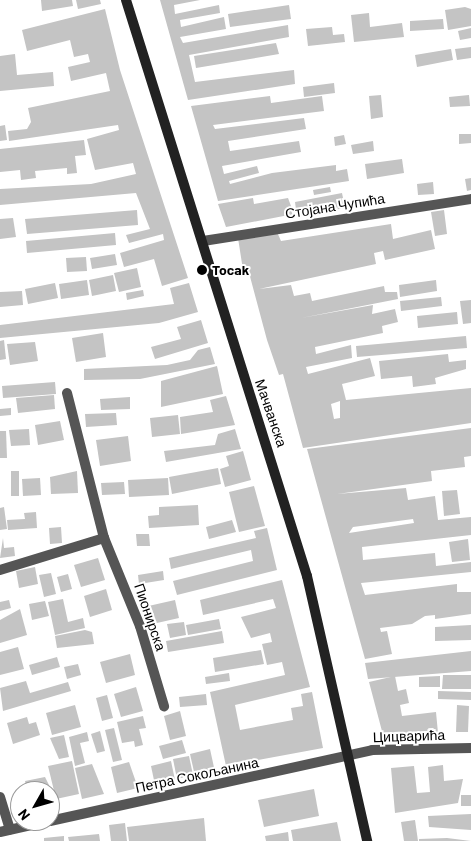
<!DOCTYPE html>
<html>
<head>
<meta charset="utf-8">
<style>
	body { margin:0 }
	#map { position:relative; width:471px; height:841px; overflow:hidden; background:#fff; font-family:Barlow,sans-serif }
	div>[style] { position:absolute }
	.building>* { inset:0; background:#c4c4c4 }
	.street>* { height:10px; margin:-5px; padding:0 5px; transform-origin:5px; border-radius:5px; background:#555 }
	.secondary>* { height:10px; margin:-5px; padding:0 5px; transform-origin:5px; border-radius:5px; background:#222 }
	.dots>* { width:14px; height:14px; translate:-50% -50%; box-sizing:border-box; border:2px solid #fff; border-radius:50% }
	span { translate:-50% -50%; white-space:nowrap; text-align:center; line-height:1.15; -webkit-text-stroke:4px #fff; paint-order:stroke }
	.street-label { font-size:14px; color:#000 }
	.poi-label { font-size:14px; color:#000; font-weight:700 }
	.left { translate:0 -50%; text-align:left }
	.north { position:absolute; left:10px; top:781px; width:50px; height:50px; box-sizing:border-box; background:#fff; border:1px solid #999; border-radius:50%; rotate:232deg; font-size:14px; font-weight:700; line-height:20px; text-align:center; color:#000 }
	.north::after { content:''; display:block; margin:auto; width:18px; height:22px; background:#000; clip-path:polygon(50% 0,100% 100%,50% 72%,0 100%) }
</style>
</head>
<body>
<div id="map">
	<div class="building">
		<i style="clip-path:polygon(41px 0,72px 0,73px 6px,42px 11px)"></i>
		<i style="clip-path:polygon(76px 0,100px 0,101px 4px,78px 9px)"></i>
		<i style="clip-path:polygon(160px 0,200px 0,174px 5px,175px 14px,219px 5px,220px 13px,180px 20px,181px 27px,224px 17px,226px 29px,180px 37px,183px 43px,288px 25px,289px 37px,189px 55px,195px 82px,294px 70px,295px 84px,188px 100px)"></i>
		<i style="clip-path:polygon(289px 5px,291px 19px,230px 27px,228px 14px)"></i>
		<i style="clip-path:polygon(465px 7px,471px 9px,471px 26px,448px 30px,445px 10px)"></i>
		<i style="clip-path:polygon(105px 9px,120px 70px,188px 278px,162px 286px,154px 259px,124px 267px,120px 253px,164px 240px,163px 234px,129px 243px,126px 235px,150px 229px,136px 193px,0 205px,0 189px,91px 184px,136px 174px,133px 163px,95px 170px,87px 139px,119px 130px,118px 125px,9px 141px,8px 131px,27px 129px,31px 122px,28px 108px,110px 91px,106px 73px,71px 81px,68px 67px,90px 62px,88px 54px,74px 57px,70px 40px,27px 51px,22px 30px)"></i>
		<i style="clip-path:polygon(369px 13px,370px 27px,402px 23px,404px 37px,354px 42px,351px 15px)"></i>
		<i style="clip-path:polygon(443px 19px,444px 29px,410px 31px,410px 21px)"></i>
		<i style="clip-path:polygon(332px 27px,333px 35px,344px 34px,345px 42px,308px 46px,306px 29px)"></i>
		<i style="clip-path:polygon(471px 28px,471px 38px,460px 40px,458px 31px)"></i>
		<i style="clip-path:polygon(276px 43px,279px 54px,196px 68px,194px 56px)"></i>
		<i style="clip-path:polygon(471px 47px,471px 58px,457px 60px,455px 49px)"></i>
		<i style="clip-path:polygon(451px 49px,453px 60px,417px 67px,415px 55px)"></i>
		<i style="clip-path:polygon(15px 54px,17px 75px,53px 72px,54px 86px,0 91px,0 56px)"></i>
		<i style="clip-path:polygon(334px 83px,335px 93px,304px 97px,303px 87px)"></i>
		<i style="clip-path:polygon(381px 95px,383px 117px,371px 119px,369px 96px)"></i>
		<i style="clip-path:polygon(469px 95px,470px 106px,450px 107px,449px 97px)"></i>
		<i style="clip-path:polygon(270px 96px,271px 103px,322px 96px,324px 111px,213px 125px,215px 129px,304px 118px,306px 129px,228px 141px,230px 151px,299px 141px,301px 152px,222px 166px,224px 174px,257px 166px,259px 173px,229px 181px,230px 184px,272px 173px,336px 165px,336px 171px,347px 169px,349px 181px,218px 201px,191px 106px)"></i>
		<i style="clip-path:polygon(5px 125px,7px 140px,0 141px,0 126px)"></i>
		<i style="clip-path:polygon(459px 134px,471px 134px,471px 143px,459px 144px)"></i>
		<i style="clip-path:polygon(344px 135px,346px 144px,335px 146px,334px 137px)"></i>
		<i style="clip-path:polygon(84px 140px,86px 155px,75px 156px,77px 173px,67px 174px,67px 168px,35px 171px,36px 178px,21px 180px,20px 170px,0 172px,0 149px)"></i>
		<i style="clip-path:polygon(373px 141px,374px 151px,353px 154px,351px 145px)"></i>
		<i style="clip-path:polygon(402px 159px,404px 173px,367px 179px,365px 164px)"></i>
		<i style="clip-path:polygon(471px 178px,471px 190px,467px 191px,465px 179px)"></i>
		<i style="clip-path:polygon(433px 182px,434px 194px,418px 195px,417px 184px)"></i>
		<i style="clip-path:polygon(330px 187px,331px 192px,314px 195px,313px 190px)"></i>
		<i style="clip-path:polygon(342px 193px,345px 208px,297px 217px,295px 202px)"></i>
		<i style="clip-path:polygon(253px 198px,254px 204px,288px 198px,294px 214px,226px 227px,218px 204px)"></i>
		<i style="clip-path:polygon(137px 210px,138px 225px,27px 234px,25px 219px)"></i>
		<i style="clip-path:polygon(444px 210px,447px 234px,435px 236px,431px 212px)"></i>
		<i style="clip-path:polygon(13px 218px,16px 237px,0 239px,0 219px)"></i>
		<i style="clip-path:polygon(evenodd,391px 224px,393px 239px,431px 230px,435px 249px,385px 260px,383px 251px,374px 253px,376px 264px,259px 289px,291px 285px,294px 296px,310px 293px,312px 301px,384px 286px,385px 292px,397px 292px,398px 299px,301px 318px,373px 305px,372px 314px,395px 309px,398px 322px,382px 326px,383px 333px,315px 347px,316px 354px,351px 345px,352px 358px,306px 367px,308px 374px,370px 358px,375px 376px,342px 384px,346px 400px,471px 388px,471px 423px,303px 448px,283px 374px,279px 375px,267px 340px,248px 269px,243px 270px,238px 238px,277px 232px,281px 241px,391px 224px,340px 401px,340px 418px,334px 419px,331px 404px,340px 401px)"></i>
		<i style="clip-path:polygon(115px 233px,116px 245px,27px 253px,26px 241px)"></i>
		<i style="clip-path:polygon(115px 254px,117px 265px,92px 269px,90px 258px)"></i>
		<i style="clip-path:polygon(86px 257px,87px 271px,67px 272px,66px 258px)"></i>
		<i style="clip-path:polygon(137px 268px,141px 287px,119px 292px,114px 273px)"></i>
		<i style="clip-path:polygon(113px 275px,116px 291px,92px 296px,89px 280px)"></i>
		<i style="clip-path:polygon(87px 280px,89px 295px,61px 299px,59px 284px)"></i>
		<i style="clip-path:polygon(436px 280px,437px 291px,400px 297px,399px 285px)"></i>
		<i style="clip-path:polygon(55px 283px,58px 298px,28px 304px,25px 289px)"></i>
		<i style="clip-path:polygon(189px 283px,198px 312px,159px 323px,0 338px,0 325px,174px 304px,170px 288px)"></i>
		<i style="clip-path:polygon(143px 290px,144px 296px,127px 300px,126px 293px)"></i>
		<i style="clip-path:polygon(22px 291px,23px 305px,0 307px,0 292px)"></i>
		<i style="clip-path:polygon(441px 297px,442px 306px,401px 311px,400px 301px)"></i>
		<i style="clip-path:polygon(471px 300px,471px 323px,463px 324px,460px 301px)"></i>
		<i style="clip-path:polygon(457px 312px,458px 324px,418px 328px,417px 316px)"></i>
		<i style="clip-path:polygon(201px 320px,208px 343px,155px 359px,151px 347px,181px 339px,177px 327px)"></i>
		<i style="clip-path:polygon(103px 333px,106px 357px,76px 362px,72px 338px)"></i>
		<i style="clip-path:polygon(466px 336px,467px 348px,357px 357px,356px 346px)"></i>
		<i style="clip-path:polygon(4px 340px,6px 359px,0 360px,0 341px)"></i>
		<i style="clip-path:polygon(35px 342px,38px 361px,10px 365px,7px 344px)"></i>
		<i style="clip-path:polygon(210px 347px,215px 364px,140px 379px,84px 380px,84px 369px,167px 365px,190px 360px,198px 350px)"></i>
		<i style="clip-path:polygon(448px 354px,449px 362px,466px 360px,466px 369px,435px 378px,436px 384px,413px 387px,412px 376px,381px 379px,379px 361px)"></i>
		<i style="clip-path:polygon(217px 366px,223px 394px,161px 407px,161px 381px)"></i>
		<i style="clip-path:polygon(55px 382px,56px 394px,3px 398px,2px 386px)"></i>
		<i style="clip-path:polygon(54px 395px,55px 409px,18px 413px,16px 398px)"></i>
		<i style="clip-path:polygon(226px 396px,235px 425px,181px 434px,180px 417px,213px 412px,210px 400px)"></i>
		<i style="clip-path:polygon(130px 397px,130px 409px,101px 410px,100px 399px)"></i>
		<i style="clip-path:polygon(11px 408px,11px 415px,0 416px,0 409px)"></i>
		<i style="clip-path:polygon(116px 413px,117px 425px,86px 427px,85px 414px)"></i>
		<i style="clip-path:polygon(178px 415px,180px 434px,152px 437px,150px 418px)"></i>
		<i style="clip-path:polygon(60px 421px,64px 440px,38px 445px,35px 425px)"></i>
		<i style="clip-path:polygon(evenodd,471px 428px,471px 456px,464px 457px,465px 467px,431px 471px,432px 481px,337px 494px,406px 488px,408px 500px,435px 496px,438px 520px,471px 517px,471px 535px,362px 547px,363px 560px,435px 553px,436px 566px,471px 562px,471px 572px,361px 583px,365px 595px,457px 584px,457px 592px,471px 592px,471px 614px,435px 619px,435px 615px,425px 616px,412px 624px,380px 628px,381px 632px,387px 631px,392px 654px,365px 659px,307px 449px,471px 428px,413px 519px,414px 523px,349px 533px,353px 527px,413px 519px)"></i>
		<i style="clip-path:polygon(29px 429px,30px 445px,11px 446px,9px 430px)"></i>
		<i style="clip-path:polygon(235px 429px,241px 449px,166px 462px,164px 451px,215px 445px,218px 434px)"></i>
		<i style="clip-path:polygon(0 431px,6px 431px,7px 458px,0 458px)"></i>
		<i style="clip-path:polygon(128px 436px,131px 461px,100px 466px,96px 440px)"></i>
		<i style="clip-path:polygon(243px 451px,251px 480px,225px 487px,220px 469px,229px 466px,226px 456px)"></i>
		<i style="clip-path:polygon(218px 468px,221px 484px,172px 494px,169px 477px)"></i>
		<i style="clip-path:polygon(11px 471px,19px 471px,19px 496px,11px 496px)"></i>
		<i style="clip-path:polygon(77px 471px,78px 493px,51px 494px,50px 477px)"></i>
		<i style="clip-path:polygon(40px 478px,41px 495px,23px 496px,22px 479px)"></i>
		<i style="clip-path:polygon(168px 478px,169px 495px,129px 497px,128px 480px)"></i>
		<i style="clip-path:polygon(124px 482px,125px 494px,102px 495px,101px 483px)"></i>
		<i style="clip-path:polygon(254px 486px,265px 526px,239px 532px,229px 492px)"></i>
		<i style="clip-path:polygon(457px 490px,460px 514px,444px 516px,442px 491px)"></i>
		<i style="clip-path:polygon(198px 505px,199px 525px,149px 528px,148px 516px,159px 515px,159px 507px)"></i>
		<i style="clip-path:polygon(4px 507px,7px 529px,0 530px,0 508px)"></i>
		<i style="clip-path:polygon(36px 512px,37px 528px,8px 530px,7px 520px,25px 519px,24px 513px)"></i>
		<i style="clip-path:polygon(232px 520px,236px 532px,209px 539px,206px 527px)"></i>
		<i style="clip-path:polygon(61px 527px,62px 543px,50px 544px,49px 528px)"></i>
		<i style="clip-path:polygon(267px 528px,277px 570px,177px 595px,173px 581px,253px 561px,251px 550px,171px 569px,169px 558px,256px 538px,254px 531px)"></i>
		<i style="clip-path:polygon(136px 534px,149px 534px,150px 546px,137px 546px)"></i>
		<i style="clip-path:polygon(3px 538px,4px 548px,14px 547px,15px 556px,0 558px)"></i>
		<i style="clip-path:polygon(468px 539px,470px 560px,452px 562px,449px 542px)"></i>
		<i style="clip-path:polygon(98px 558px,105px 580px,81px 587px,74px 565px)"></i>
		<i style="clip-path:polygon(35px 567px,38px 584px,19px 588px,16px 571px)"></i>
		<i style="clip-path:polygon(163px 571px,164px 580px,139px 584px,138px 575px)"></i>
		<i style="clip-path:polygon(51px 573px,56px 594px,44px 597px,39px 575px)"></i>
		<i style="clip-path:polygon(68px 574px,72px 589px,61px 592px,57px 577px)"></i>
		<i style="clip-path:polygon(282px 580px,310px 687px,235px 705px,240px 730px,293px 720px,291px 708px,303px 706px,301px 694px,312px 692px,323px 748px,226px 766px,210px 692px,285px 675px,282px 662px,267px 665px,262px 644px,272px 642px,270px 633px,251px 638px,241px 617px,276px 608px,273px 599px,203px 615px,200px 600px)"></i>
		<i style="clip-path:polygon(106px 589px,112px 610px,90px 617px,84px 596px)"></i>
		<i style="clip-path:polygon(63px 599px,68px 622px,83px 618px,85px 628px,55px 635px,48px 602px)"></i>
		<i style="clip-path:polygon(9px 600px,11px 608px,0 611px,0 602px)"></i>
		<i style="clip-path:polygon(175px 600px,179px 618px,148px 625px,144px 607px)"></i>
		<i style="clip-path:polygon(45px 601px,49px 616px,32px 620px,29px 604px)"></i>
		<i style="clip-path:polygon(20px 609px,27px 635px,0 643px,0 620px)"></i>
		<i style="clip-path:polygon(219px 619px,221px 629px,188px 635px,186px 625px)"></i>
		<i style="clip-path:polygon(184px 622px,186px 635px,170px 638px,167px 624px)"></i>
		<i style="clip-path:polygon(471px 625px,471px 640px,435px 641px,435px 627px)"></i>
		<i style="clip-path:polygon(85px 630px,92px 632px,94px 644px,57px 648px,55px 636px)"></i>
		<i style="clip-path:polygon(222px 631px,224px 643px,168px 652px,166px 641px)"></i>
		<i style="clip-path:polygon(18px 647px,24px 669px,0 675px,0 652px)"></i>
		<i style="clip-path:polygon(261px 650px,264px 664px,215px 672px,213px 658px)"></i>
		<i style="clip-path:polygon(471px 651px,471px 671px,368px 679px,365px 663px)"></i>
		<i style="clip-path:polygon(130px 654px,135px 675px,106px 683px,100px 662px)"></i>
		<i style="clip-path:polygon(57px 657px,60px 667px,32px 675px,29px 665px)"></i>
		<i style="clip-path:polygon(78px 664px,81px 675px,67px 679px,64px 667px)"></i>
		<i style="clip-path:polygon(229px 673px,230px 681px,206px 684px,205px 677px)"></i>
		<i style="clip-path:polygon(443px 675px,471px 675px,471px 689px,442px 689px)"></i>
		<i style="clip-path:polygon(395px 676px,398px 691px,406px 689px,409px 703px,400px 705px,402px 716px,436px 712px,438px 733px,383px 735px,369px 682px)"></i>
		<i style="clip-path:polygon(440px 676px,440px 687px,419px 687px,419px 677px)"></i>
		<i style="clip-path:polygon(26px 681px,30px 693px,68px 682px,71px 691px,3px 711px,0 688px)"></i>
		<i style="clip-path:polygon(136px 687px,143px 711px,121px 717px,114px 694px)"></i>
		<i style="clip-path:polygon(438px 691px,471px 692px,471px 700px,438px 699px)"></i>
		<i style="clip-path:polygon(206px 694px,207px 705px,180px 707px,179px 697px)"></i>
		<i style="clip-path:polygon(107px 695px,113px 718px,102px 721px,96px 698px)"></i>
		<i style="clip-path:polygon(75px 705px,81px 727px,52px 735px,46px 713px)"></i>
		<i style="clip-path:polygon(457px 705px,469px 706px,468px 732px,456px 732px)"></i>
		<i style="clip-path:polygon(180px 711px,186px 736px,170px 740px,164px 716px)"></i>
		<i style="clip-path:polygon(143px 716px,146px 728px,139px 729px,143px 745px,135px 747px,134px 741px,122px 743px,117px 722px)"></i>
		<i style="clip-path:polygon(27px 717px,29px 724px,36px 722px,40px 735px,13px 744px,7px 723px)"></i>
		<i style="clip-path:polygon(114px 728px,122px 760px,113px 762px,105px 730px)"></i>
		<i style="clip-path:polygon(100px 731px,105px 751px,97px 753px,91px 734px)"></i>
		<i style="clip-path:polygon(87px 732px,89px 741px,80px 743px,85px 763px,75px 766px,69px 737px)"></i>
		<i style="clip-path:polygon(64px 735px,69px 757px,59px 759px,50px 738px)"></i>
		<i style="clip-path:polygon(182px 740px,186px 753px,163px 759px,159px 746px)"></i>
		<i style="clip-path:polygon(210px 749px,215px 772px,195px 776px,190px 754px)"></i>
		<i style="clip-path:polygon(189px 756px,193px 775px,177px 779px,173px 759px)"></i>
		<i style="clip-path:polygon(72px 761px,79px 794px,56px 799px,48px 766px)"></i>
		<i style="clip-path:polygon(171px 761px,175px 780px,155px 785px,151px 766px)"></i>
		<i style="clip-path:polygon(129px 762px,138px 788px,117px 793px,111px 767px)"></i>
		<i style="clip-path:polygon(92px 764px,104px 794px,82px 799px,75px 768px)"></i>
		<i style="clip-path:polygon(443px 765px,444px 781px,463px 779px,458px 803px,395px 813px,391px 768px,414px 766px,417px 793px,430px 792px,428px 767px)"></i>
		<i style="clip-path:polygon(45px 777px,50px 787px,55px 805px,50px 806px,50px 791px,27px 791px,25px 781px)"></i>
		<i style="clip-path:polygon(314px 789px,319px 816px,264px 827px,258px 800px)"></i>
		<i style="clip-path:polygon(461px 795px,471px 795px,471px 806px,461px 806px)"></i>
		<i style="clip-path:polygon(471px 814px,471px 830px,429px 827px,428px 816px)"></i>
		<i style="clip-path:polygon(204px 818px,206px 841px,129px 841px,127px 827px)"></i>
		<i style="clip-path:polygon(415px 820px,418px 841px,404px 841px,401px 822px)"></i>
		<i style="clip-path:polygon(337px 822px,341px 841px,293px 841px,291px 830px)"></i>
		<i style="clip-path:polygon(125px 823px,127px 841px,111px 841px,109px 825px)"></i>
		<i style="clip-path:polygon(288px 832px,289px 841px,266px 841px,265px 836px)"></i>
		<i style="clip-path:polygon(99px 834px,100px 841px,69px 841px,68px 837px)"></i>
		<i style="clip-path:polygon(64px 836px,64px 841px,44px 841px,44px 838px)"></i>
		<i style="clip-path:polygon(447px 838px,471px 841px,419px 841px,419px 839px)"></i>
	</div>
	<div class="street">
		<i style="left:203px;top:241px;width:271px;rotate:-8.9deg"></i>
		<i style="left:67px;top:393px;width:150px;rotate:75.7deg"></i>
		<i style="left:104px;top:538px;width:95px;rotate:67.8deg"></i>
		<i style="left:140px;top:626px;width:84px;rotate:73.3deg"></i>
		<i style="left:0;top:570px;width:109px;rotate:-17.1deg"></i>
		<i style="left:0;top:797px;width:34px;rotate:73deg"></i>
		<i style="left:50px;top:821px;width:330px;rotate:-12.4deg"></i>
		<i style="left:372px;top:750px;width:99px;rotate:-1.2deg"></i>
		<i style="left:0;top:832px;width:50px;rotate:-12.7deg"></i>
	</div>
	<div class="secondary">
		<i style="left:126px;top:0;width:604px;rotate:72.56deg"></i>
		<i style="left:307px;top:576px;width:272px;rotate:77.2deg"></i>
	</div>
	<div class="dots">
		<i style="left:202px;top:270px;background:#000"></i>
	</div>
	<div class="street-label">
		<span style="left:335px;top:206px;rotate:-9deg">Стојана Чупића</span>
		<span style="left:271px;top:413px;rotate:71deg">Мачванска</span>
		<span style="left:150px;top:617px;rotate:71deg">Пионирска</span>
		<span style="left:409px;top:736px;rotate:-2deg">Цицварића</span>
		<span style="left:197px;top:775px;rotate:-12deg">Петра Сокољанина</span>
	</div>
	<div class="poi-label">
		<span class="left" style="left:212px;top:270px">Tocak</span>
	</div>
	<div class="north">N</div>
</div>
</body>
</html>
